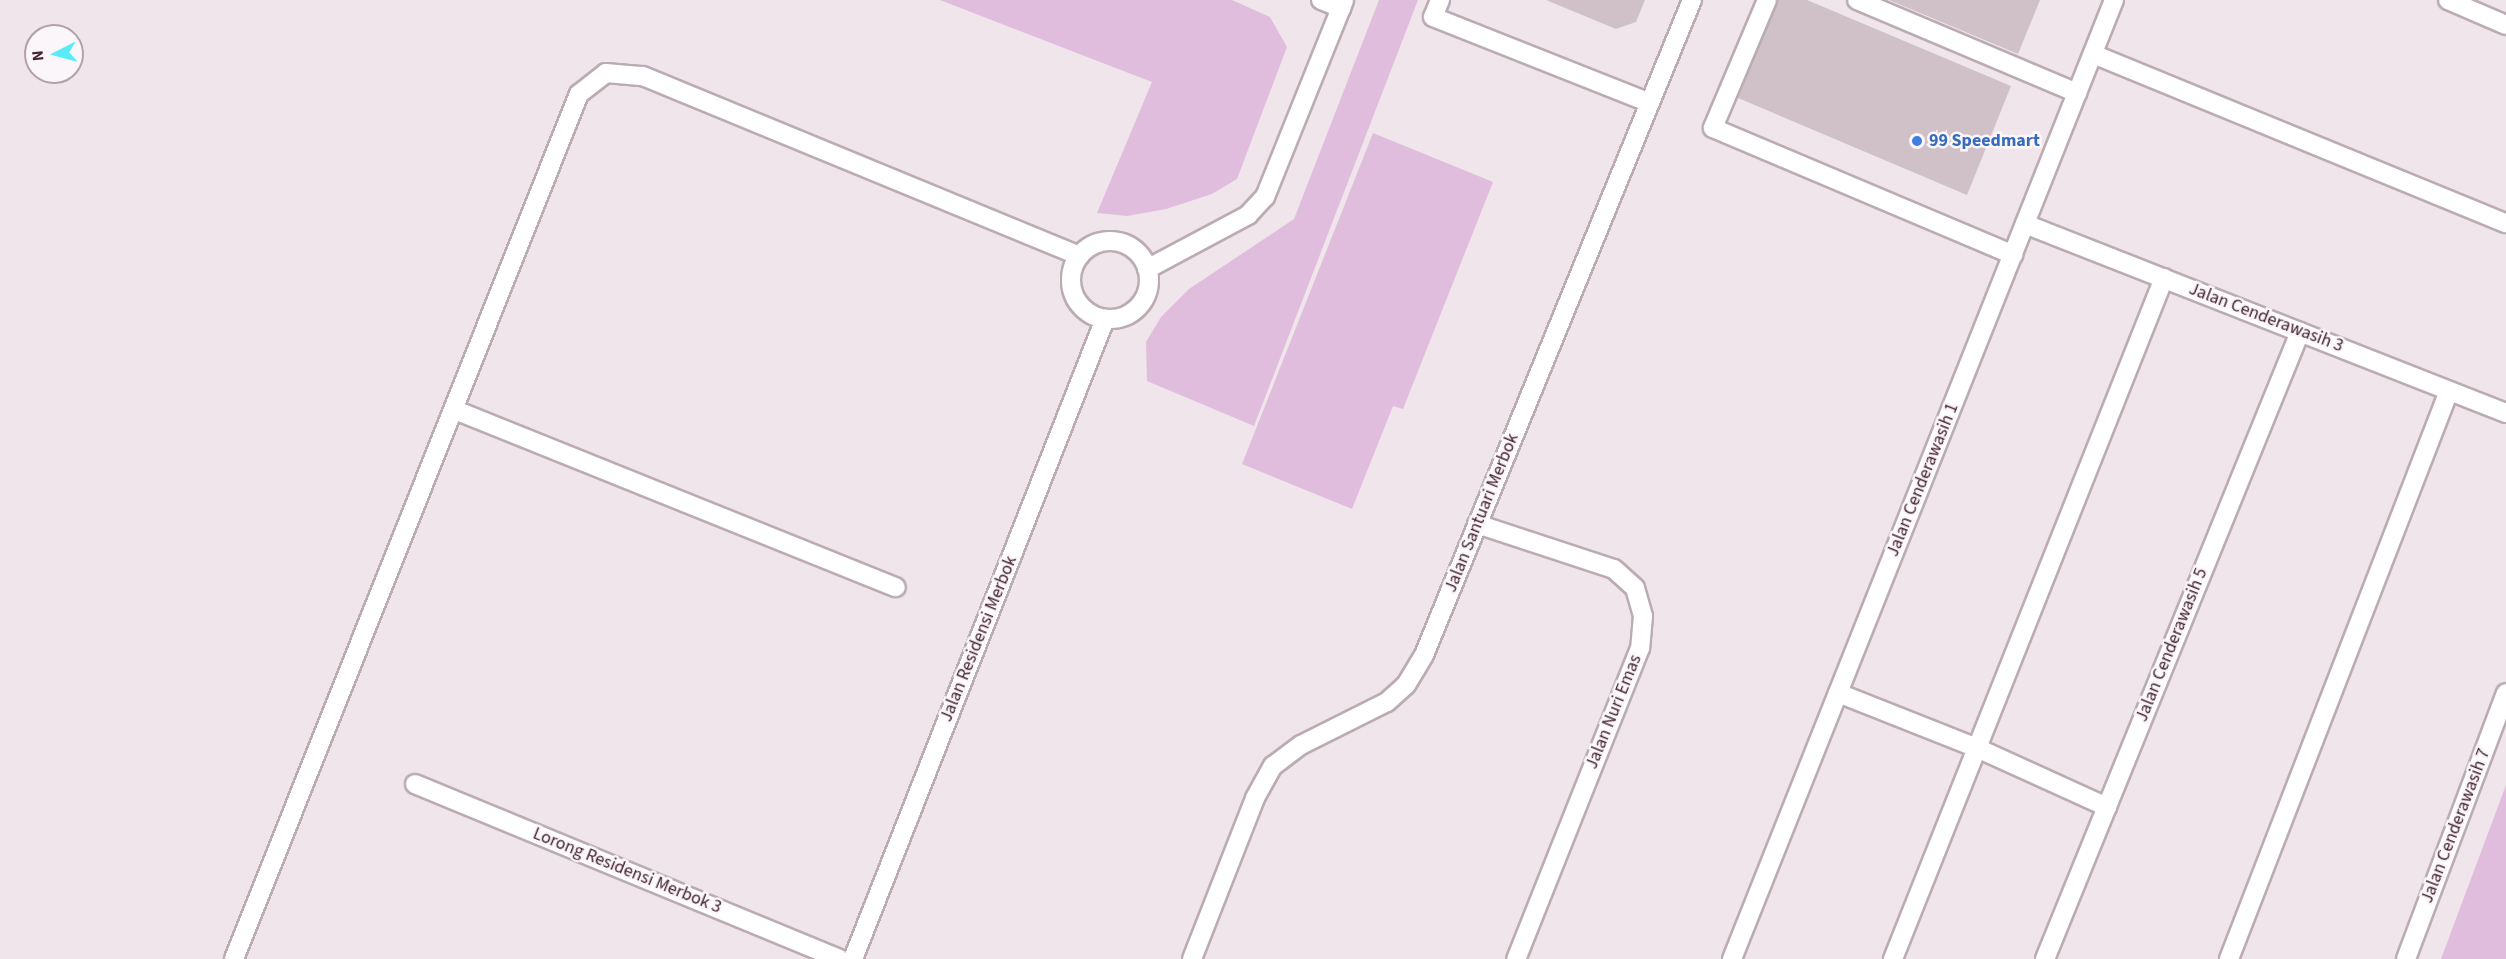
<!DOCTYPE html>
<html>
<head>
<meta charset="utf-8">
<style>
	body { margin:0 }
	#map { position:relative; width:2506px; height:959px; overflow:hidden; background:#efe5eb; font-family:"Source Sans 3",sans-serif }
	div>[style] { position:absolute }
	.green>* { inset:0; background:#e0bddd }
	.building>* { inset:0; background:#d0c1c9 }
	.roads { filter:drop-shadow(2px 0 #bbabb3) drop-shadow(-2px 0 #bbabb3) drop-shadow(0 2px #bbabb3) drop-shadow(0 -2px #bbabb3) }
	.minor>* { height:18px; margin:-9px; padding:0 9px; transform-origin:9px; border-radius:9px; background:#fff }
	.minor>.ring { margin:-9px; padding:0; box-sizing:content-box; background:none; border:18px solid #fff; border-radius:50% }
	.dots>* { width:16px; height:16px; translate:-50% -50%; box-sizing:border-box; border:3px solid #fbf6f9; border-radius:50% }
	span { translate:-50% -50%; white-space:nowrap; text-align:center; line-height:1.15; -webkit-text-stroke:5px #fbf6f9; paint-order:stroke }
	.shop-label { font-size:18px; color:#366cbe; font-weight:700 }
	.left { translate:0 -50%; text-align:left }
	.street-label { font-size:18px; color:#422330 }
	.north { position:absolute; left:24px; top:24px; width:60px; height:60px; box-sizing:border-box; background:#fbf6f9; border:2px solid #b1a2a9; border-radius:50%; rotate:264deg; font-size:16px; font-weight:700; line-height:24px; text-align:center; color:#422330 }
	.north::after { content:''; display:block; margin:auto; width:21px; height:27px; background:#59ecf8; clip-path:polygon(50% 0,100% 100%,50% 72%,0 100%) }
</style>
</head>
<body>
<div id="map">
	<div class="green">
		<i style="clip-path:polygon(940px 0,1232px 0,1270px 17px,1287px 47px,1237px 179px,1212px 194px,1166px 209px,1127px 216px,1097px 213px,1152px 82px)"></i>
		<i style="clip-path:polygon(1379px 0,1418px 0,1254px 426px,1147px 381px,1146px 342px,1161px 317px,1189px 289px,1294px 219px)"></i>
		<i style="clip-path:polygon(1373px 133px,1493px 182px,1403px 409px,1393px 406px,1352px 509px,1242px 464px)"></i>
		<i style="clip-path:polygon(2506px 785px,2506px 959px,2441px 959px)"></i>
	</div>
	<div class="building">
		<i style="clip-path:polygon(1546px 0,1645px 0,1636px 22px,1616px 29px)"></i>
		<i style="clip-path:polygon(1778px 0,1807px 0,2011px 86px,1967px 195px,1738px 98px)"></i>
		<i style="clip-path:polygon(1889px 0,2040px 0,2018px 54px)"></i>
	</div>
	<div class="roads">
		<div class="minor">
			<i style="left:1321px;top:0;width:22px;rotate:22deg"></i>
			<i style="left:1440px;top:0;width:18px;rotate:112deg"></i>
			<i style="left:1433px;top:17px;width:233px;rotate:21.6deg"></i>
			<i style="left:1767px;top:0;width:139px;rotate:112.9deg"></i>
			<i style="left:1713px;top:128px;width:326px;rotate:22.9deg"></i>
			<i style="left:1857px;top:0;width:239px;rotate:22.9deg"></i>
			<i style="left:2448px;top:0;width:63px;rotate:23.3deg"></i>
			<i style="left:2093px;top:54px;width:446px;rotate:22.3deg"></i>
			<i style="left:2025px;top:224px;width:517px;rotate:21.45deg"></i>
			<i class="ring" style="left:1071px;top:241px;width:60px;height:60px"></i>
			<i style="left:1147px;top:269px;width:115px;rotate:-28.1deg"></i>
			<i style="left:1248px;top:215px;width:25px;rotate:-47deg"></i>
			<i style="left:1265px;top:197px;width:212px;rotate:-68.1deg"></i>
			<i style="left:455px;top:410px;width:475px;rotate:21.9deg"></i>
			<i style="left:1477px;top:524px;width:144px;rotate:18.2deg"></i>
			<i style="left:1614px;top:569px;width:28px;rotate:42deg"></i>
			<i style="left:1635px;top:588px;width:29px;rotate:74deg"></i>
			<i style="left:1643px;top:616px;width:32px;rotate:95deg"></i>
			<i style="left:1640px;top:648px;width:335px;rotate:111.7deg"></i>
			<i style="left:1838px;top:693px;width:149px;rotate:21.6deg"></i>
			<i style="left:1977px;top:748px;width:143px;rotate:24.4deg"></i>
			<i style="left:415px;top:784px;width:459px;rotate:22.4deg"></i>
			<i style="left:234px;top:959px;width:931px;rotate:-68.26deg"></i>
			<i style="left:579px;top:94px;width:34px;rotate:-38deg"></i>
			<i style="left:606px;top:73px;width:37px;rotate:5deg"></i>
			<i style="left:643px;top:76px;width:472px;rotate:22.4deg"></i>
			<i style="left:853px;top:959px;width:688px;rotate:-68.51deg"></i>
			<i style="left:1192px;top:959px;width:173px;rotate:-68.6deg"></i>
			<i style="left:1255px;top:798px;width:37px;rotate:-61deg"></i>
			<i style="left:1273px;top:766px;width:35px;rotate:-37deg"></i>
			<i style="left:1301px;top:745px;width:96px;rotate:-26.6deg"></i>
			<i style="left:1387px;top:702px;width:25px;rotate:-42deg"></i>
			<i style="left:1406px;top:685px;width:35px;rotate:-59deg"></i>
			<i style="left:1424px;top:655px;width:708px;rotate:-67.75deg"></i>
			<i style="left:1732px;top:959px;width:1032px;rotate:-68.28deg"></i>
			<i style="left:1893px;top:959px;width:733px;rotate:-68.3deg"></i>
			<i style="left:2045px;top:959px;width:677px;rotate:-67.87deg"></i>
			<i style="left:2229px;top:959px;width:609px;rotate:-68.83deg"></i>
			<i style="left:2406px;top:959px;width:284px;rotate:-69.4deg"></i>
		</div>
	</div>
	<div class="dots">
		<i style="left:1917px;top:141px;background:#3f7fe0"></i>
	</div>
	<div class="shop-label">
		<span class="left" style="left:1929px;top:141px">99 Speedmart</span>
	</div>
	<div class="street-label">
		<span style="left:2266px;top:318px;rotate:21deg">Jalan Cenderawasih 3</span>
		<span style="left:1923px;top:480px;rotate:-68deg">Jalan Cenderawasih 1</span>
		<span style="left:1482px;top:513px;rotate:-68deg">Jalan Santuari Merbok</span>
		<span style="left:979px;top:639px;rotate:-68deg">Jalan Residensi Merbok</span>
		<span style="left:2172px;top:645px;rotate:-68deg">Jalan Cenderawasih 5</span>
		<span style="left:1614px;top:712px;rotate:-68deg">Jalan Nuri Emas</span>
		<span style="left:2456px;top:826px;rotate:-69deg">Jalan Cenderawasih 7</span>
		<span style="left:627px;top:871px;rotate:22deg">Lorong Residensi Merbok 3</span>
	</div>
	<div class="north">N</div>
</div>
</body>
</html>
